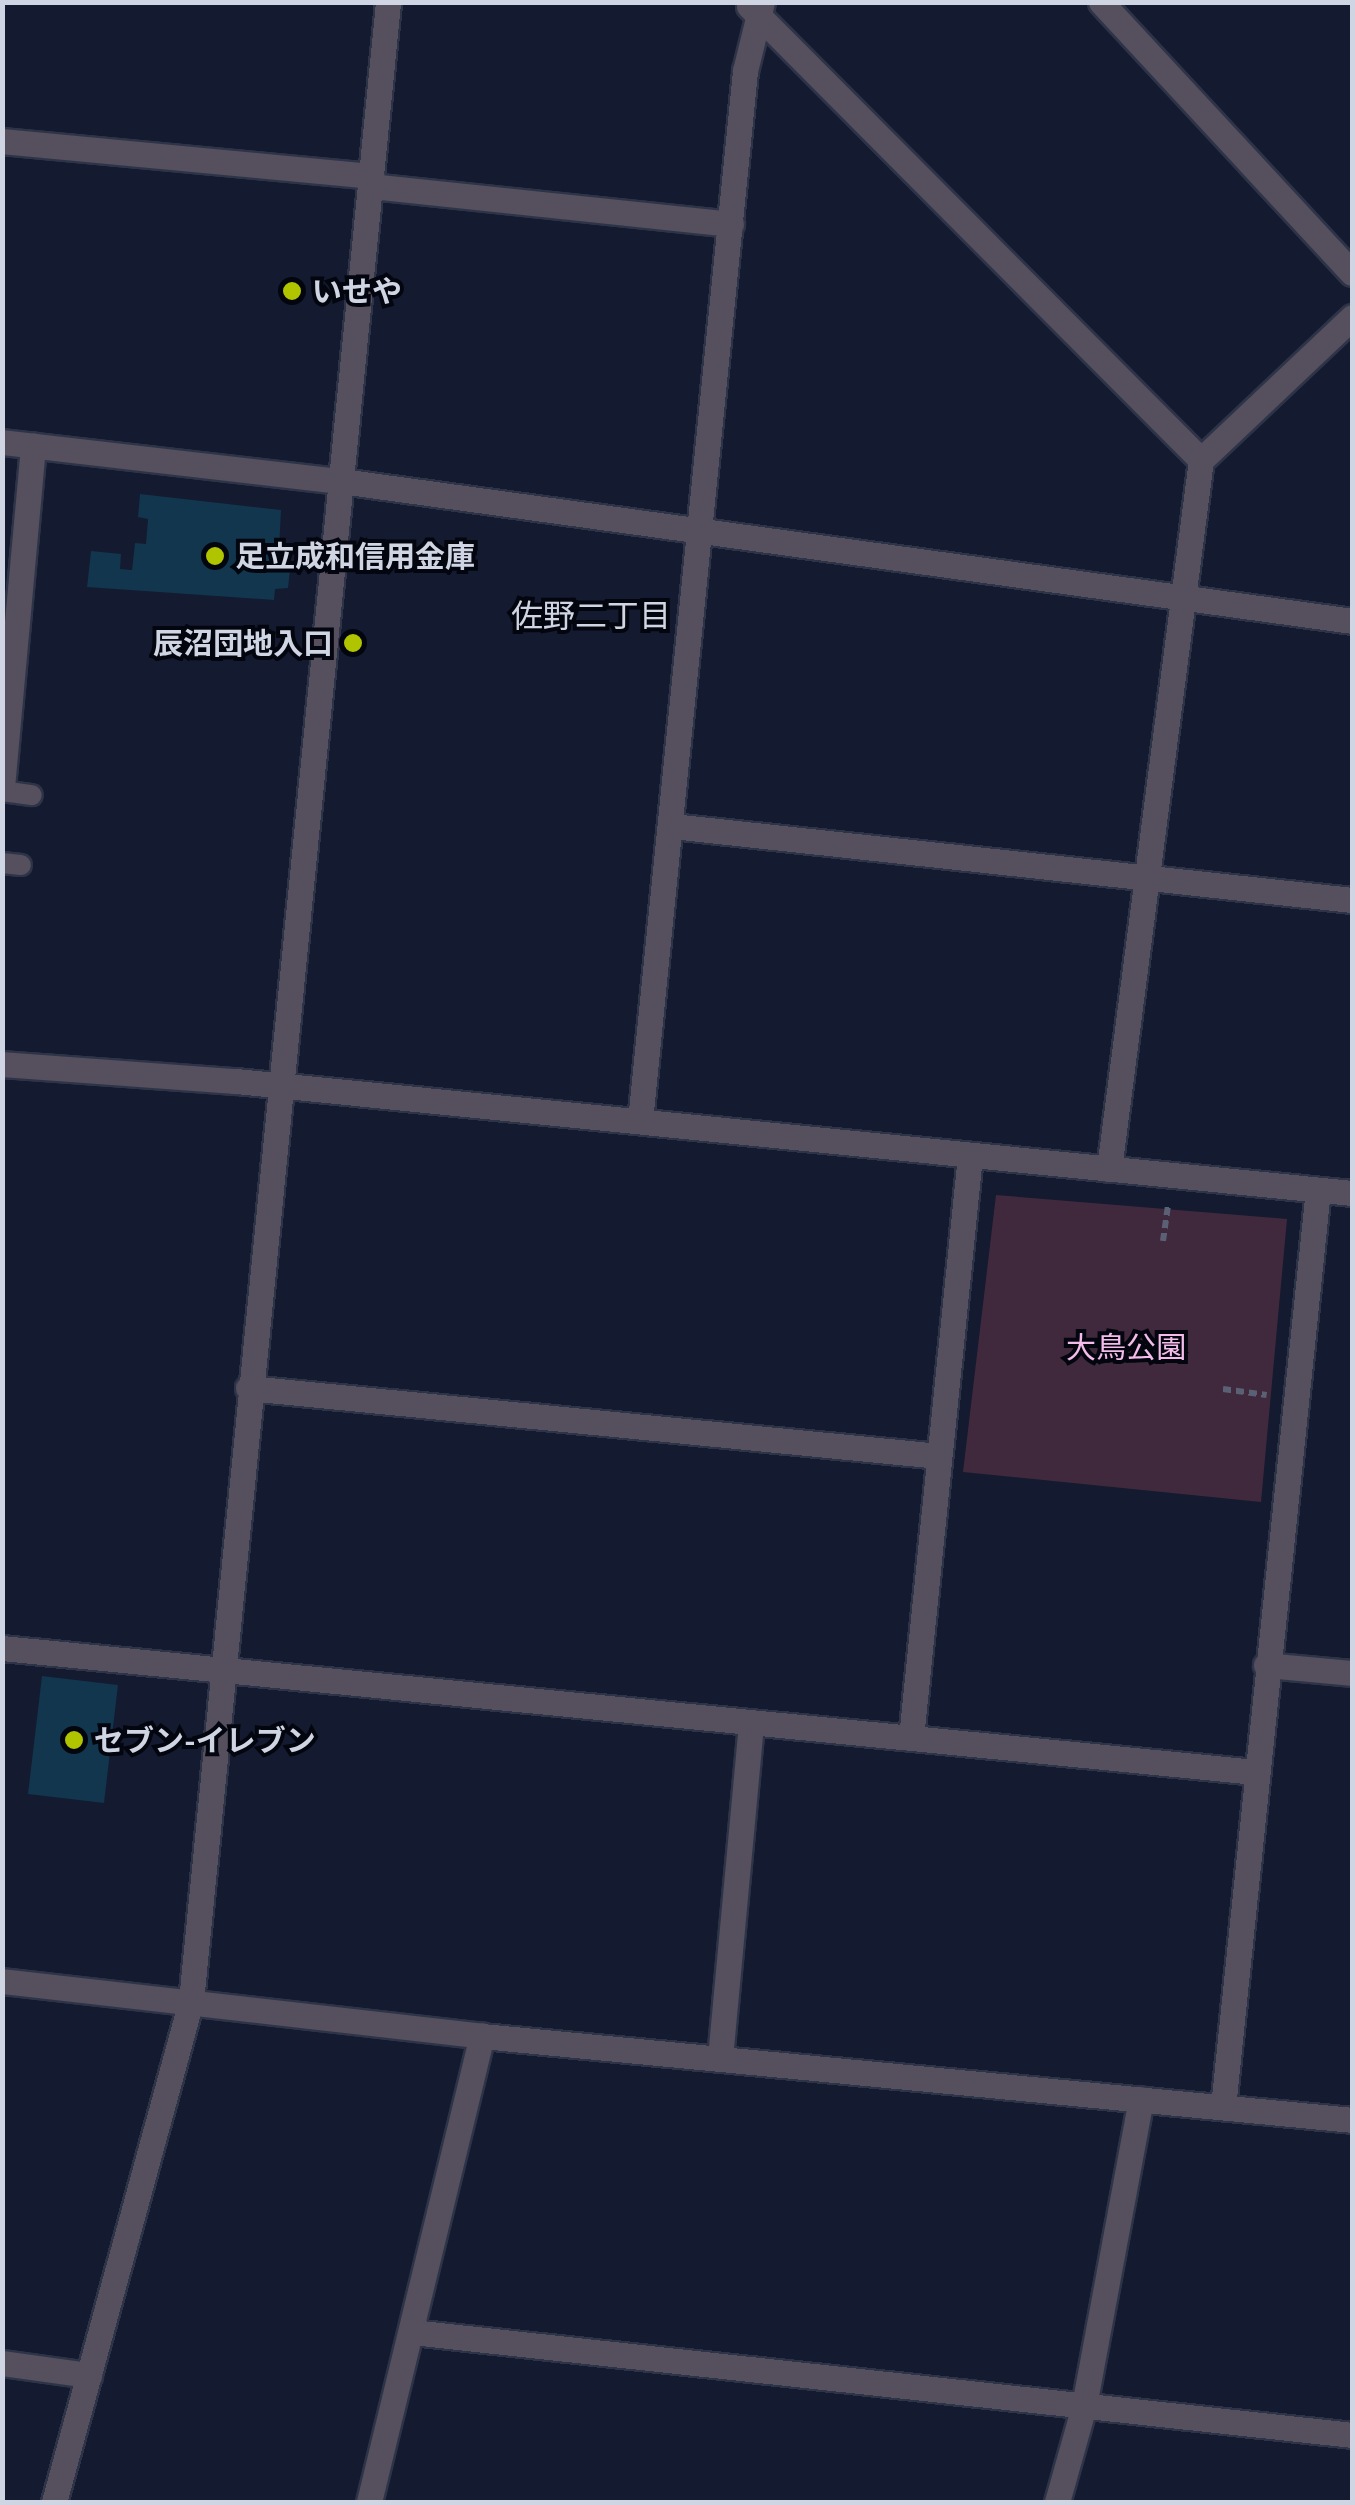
<!DOCTYPE html>
<html>
<head>
<meta charset="utf-8">
<style>
	body { margin:0 }
	#map { position:relative; width:1355px; height:2505px; overflow:hidden; background:#141a2f; font-family:"Public Sans","Noto Sans JP",sans-serif }
	div>[style] { position:absolute }
	.green>* { inset:0; background:#40293c }
	.building>* { inset:0; background:#12364d }
	.path>* { height:6px; margin-top:-3px; transform-origin:0; background:repeating-linear-gradient(90deg,#5b6174 0 8px,transparent 0 13px) }
	.roads { filter:drop-shadow(2px 0 #2e3448) drop-shadow(-2px 0 #2e3448) drop-shadow(0 2px #2e3448) drop-shadow(0 -2px #2e3448) }
	.service>* { height:20px; margin:-10px; padding:0 10px; transform-origin:10px; border-radius:10px; background:#554f5e }
	.minor>* { height:25px; margin:-12.5px; padding:0 12.5px; transform-origin:12.5px; border-radius:12.5px; background:#554f5e }
	.tertiary>* { height:25px; margin:-12.5px; padding:0 12.5px; transform-origin:12.5px; border-radius:12.5px; background:#554f5e }
	.dots>* { width:28px; height:28px; translate:-50% -50%; box-sizing:border-box; border:5px solid #04060f; border-radius:50% }
	span { translate:-50% -50%; white-space:nowrap; text-align:center; line-height:1.15; -webkit-text-stroke:8px #04060f; paint-order:stroke }
	.poi-label { font-size:30px; color:#d0d5e4; font-weight:700 }
	.left { translate:0 -50%; text-align:left }
	.right { translate:-100% -50%; text-align:right }
	.park-label { font-size:30px; color:#f3bcea }
	.neighbourhood-label { font-size:32px; color:#d0d5e4 }
	.frame { position:absolute; inset:0; border:5px solid #d0d5e4; pointer-events:none }
</style>
</head>
<body>
<div id="map">
	<div class="green">
		<i style="clip-path:polygon(996px 1195px,1287px 1219px,1261px 1502px,963px 1472px)"></i>
	</div>
	<div class="building">
		<i style="clip-path:polygon(140px 494px,281px 510px,279px 550px,292px 552px,288px 588px,275px 589px,274px 600px,87px 587px,91px 551px,121px 554px,120px 569px,132px 570px,135px 543px,146px 544px,148px 519px,138px 517px)"></i>
		<i style="clip-path:polygon(42px 1676px,118px 1685px,104px 1803px,28px 1794px)"></i>
	</div>
	<div class="path">
		<i style="left:1163px;top:1241px;width:37px;rotate:-82deg"></i>
		<i style="left:1223px;top:1389px;width:44px;rotate:7.8deg"></i>
	</div>
	<div class="roads">
		<div class="service">
			<i style="left:2px;top:791px;width:30px;rotate:8deg"></i>
			<i style="left:2px;top:863px;width:19px;rotate:6deg"></i>
		</div>
		<div class="minor">
			<i style="left:1101px;top:2px;width:369px;rotate:47.2deg"></i>
			<i style="left:749px;top:6px;width:641px;rotate:45.13deg"></i>
			<i style="left:2px;top:141px;width:371px;rotate:5.4deg"></i>
			<i style="left:370px;top:186px;width:363px;rotate:6deg"></i>
			<i style="left:2px;top:787px;width:343px;rotate:-84.8deg"></i>
			<i style="left:672px;top:826px;width:684px;rotate:6.21deg"></i>
			<i style="left:640px;top:1121px;width:1055px;rotate:-84.29deg"></i>
			<i style="left:745px;top:71px;width:71px;rotate:-76.2deg"></i>
			<i style="left:1109px;top:1169px;width:715px;rotate:-82.61deg"></i>
			<i style="left:1201px;top:460px;width:208px;rotate:-43.4deg"></i>
			<i style="left:248px;top:1388px;width:694px;rotate:5.62deg"></i>
			<i style="left:2px;top:1648px;width:1259px;rotate:5.65deg"></i>
			<i style="left:1266px;top:1665px;width:86px;rotate:5.3deg"></i>
			<i style="left:911px;top:1738px;width:586px;rotate:-84.22deg"></i>
			<i style="left:720px;top:2058px;width:337px;rotate:-84.7deg"></i>
			<i style="left:1223px;top:2107px;width:922px;rotate:-84.09deg"></i>
			<i style="left:412px;top:2332px;width:946px;rotate:6.25deg"></i>
			<i style="left:2px;top:2363px;width:88px;rotate:7.9deg"></i>
			<i style="left:369px;top:2502px;width:480px;rotate:-76.4deg"></i>
			<i style="left:1057px;top:2502px;width:100px;rotate:-74.3deg"></i>
			<i style="left:1084px;top:2406px;width:312px;rotate:-79.5deg"></i>
		</div>
		<div class="tertiary">
			<i style="left:2px;top:442px;width:341px;rotate:6.6deg"></i>
			<i style="left:341px;top:481px;width:1021px;rotate:7.88deg"></i>
			<i style="left:2px;top:1064px;width:235px;rotate:4.2deg"></i>
			<i style="left:236px;top:1081px;width:1122px;rotate:5.73deg"></i>
			<i style="left:2px;top:1981px;width:483px;rotate:6.5deg"></i>
			<i style="left:482px;top:2036px;width:874px;rotate:5.51deg"></i>
			<i style="left:54px;top:2502px;width:519px;rotate:-74.71deg"></i>
			<i style="left:191px;top:2001px;width:2009px;rotate:-84.37deg"></i>
		</div>
	</div>
	<div class="dots">
		<i style="left:292px;top:291px;background:#b0c500"></i>
		<i style="left:215px;top:556px;background:#b0c500"></i>
		<i style="left:353px;top:643px;background:#b0c500"></i>
		<i style="left:74px;top:1740px;background:#b0c500"></i>
	</div>
	<div class="poi-label">
		<span class="left" style="left:312px;top:291px">いせや</span>
		<span class="left" style="left:235px;top:556px">足立成和信用金庫</span>
		<span class="right" style="left:333px;top:643px">辰沼団地入口</span>
		<span class="left" style="left:94px;top:1740px">セブン-イレブン</span>
	</div>
	<div class="park-label">
		<span style="left:1126px;top:1347px">大鳥公園</span>
	</div>
	<div class="neighbourhood-label">
		<span style="left:591px;top:616px">佐野二丁目</span>
	</div>
	<div class="frame"></div>
</div>
</body>
</html>
